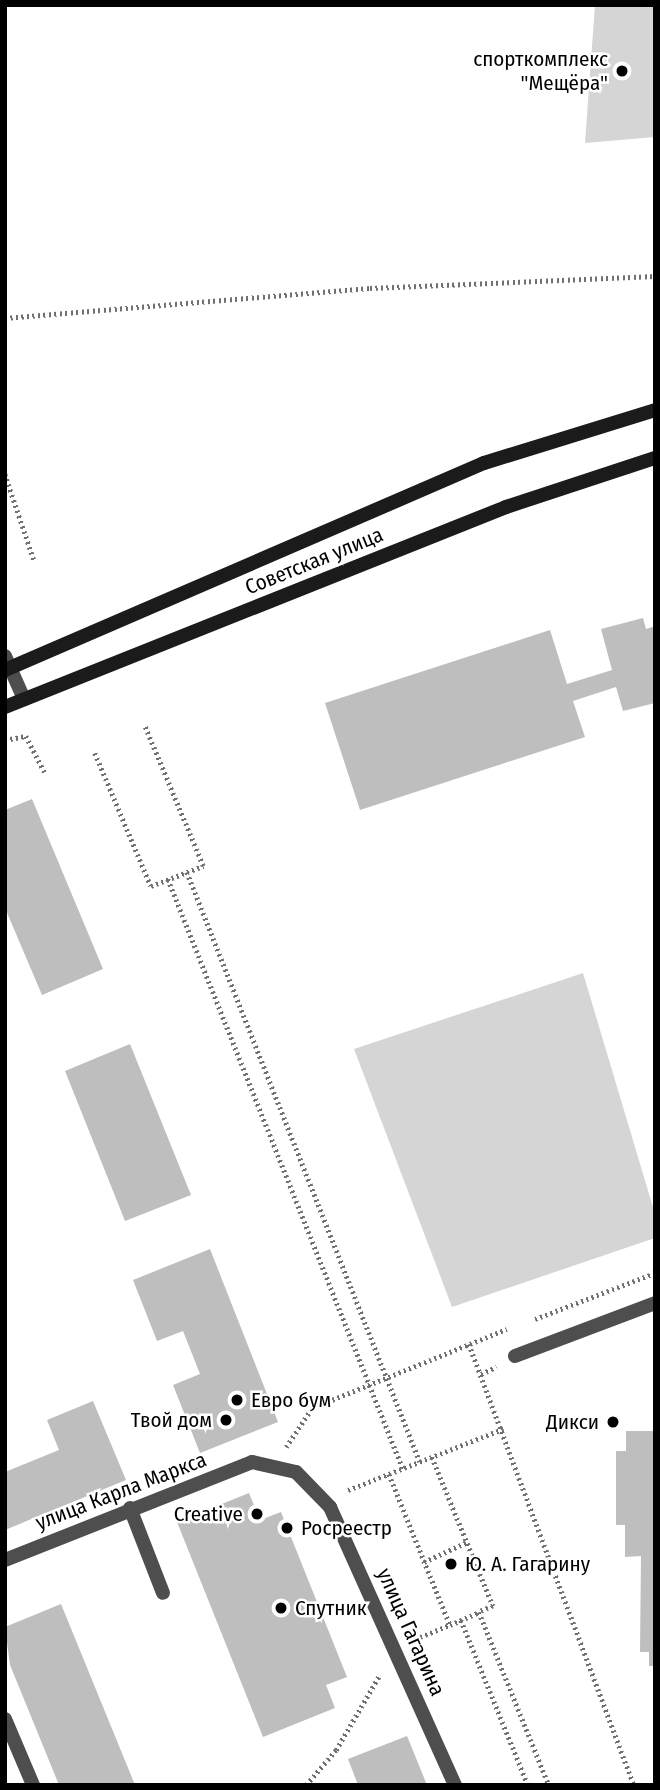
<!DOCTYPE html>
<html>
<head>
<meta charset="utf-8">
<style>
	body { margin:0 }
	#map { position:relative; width:660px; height:1790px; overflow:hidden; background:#fff; font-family:"Fira Sans Condensed",sans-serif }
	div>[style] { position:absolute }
	.green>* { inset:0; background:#d5d5d5 }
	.building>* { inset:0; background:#bebebe }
	.path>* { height:4.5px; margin-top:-2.25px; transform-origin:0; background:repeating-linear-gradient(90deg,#707070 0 2px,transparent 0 5.5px) }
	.service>* { height:14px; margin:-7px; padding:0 7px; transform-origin:7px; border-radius:7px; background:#4e4e4e }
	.minor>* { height:14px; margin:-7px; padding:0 7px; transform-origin:7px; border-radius:7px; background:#4e4e4e }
	.secondary>* { height:14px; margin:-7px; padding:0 7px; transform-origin:7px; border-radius:7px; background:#1b1b1b }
	.dots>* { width:19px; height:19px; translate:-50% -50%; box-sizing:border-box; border:4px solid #fff; border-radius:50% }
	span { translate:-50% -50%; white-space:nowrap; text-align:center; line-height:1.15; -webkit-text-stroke:5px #fff; paint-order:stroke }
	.poi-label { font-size:21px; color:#000 }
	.right { translate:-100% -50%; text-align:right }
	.left { translate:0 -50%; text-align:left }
	.street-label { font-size:21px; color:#000 }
	.frame { position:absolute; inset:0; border:7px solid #000; pointer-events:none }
</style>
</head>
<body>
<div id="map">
	<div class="green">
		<i style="clip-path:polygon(595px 5px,655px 5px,655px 137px,585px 143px)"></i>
		<i style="clip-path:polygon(583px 973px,655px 1214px,655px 1238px,452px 1307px,354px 1049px)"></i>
	</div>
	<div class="building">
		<i style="clip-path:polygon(643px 618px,646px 629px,655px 626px,655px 703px,623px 711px,616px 687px,573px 701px,585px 737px,360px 810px,325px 703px,550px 630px,567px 684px,612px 670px,601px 629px)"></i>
		<i style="clip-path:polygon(32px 799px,103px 969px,42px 995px,5px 908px,5px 810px)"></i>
		<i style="clip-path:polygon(130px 1044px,191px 1195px,125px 1221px,65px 1071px)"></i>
		<i style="clip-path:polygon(210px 1249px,278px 1422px,200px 1453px,173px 1385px,200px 1374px,183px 1331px,157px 1341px,133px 1280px)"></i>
		<i style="clip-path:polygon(93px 1401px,126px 1480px,5px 1530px,5px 1472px,59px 1450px,47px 1420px)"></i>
		<i style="clip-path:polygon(626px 1431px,655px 1431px,655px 1666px,649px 1666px,649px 1652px,640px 1652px,641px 1556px,625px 1557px,625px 1525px,616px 1525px,616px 1451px,626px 1451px)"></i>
		<i style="clip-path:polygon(249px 1493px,260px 1520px,281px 1512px,347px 1677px,326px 1685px,335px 1708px,263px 1737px,177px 1522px)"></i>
		<i style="clip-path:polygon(61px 1604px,135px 1785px,59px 1785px,10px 1665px,5px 1627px)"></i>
		<i style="clip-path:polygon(407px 1736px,427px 1785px,358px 1785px,348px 1759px)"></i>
	</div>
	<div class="path">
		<i style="left:5px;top:318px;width:366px;rotate:-4.7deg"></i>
		<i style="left:370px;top:288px;width:285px;rotate:-2.4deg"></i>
		<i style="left:5px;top:474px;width:91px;rotate:71.4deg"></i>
		<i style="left:5px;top:740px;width:21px;rotate:-11deg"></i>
		<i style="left:26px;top:736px;width:42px;rotate:62.8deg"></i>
		<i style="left:95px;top:753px;width:144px;rotate:67.2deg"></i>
		<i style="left:151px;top:886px;width:56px;rotate:-21deg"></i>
		<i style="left:203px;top:866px;width:151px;rotate:-112.6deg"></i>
		<i style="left:187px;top:872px;width:634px;rotate:68.45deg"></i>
		<i style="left:168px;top:879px;width:635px;rotate:68.28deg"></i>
		<i style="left:535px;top:1319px;width:129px;rotate:-21deg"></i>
		<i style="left:469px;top:1344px;width:471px;rotate:69.5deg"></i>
		<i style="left:481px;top:1374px;width:17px;rotate:-25deg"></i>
		<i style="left:286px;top:1447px;width:47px;rotate:-56.3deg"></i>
		<i style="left:312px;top:1408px;width:210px;rotate:-22.1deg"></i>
		<i style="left:432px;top:1457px;width:161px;rotate:67.7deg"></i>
		<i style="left:493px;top:1606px;width:15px;rotate:157deg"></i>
		<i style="left:479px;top:1612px;width:187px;rotate:68deg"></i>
		<i style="left:389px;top:1474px;width:163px;rotate:68deg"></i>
		<i style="left:450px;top:1625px;width:32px;rotate:-24deg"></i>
		<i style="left:348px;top:1490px;width:167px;rotate:-21.5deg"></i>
		<i style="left:424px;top:1562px;width:47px;rotate:-24.9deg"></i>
		<i style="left:461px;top:1620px;width:178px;rotate:67.9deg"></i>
		<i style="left:415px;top:1639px;width:38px;rotate:-22deg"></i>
		<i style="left:306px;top:1785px;width:46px;rotate:-49.4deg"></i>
		<i style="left:336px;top:1750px;width:86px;rotate:-59.8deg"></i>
	</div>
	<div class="service">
		<i style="left:130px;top:1508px;width:91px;rotate:68.8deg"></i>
		<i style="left:5px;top:1560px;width:266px;rotate:-21.6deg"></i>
		<i style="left:5px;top:1719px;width:72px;rotate:67deg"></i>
	</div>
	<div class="minor">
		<i style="left:5px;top:656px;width:47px;rotate:66.2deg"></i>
		<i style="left:515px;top:1356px;width:150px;rotate:-20.7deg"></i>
		<i style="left:252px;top:1462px;width:45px;rotate:12.8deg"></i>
		<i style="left:296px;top:1472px;width:49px;rotate:45.8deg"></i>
		<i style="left:330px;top:1507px;width:305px;rotate:65.8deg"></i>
	</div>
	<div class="secondary">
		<i style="left:5px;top:670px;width:522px;rotate:-23.37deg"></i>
		<i style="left:484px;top:463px;width:179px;rotate:-17.2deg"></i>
		<i style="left:5px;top:707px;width:539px;rotate:-21.76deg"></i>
		<i style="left:506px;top:507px;width:157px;rotate:-18.2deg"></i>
	</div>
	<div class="dots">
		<i style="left:622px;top:71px;background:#000"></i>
		<i style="left:237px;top:1400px;background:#000"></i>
		<i style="left:226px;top:1420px;background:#000"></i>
		<i style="left:613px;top:1422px;background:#000"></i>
		<i style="left:257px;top:1514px;background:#000"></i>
		<i style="left:287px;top:1528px;background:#000"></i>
		<i style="left:451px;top:1564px;background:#000"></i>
		<i style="left:281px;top:1608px;background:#000"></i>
	</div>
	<div class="poi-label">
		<span class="right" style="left:608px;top:71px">спорткомплекс<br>"Мещёра"</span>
		<span class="left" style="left:251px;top:1400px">Евро бум</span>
		<span class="right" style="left:212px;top:1420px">Твой дом</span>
		<span class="right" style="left:599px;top:1422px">Дикси</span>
		<span class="right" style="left:243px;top:1514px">Creative</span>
		<span class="left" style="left:301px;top:1528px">Росреестр</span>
		<span class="left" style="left:465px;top:1564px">Ю. А. Гагарину</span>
		<span class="left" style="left:295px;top:1608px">Спутник</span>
	</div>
	<div class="street-label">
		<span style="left:314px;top:561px;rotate:-22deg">Советская улица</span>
		<span style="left:121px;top:1491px;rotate:-21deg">улица Карла Маркса</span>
		<span style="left:411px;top:1632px;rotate:66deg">улица Гагарина</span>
	</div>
	<div class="frame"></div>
</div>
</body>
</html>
